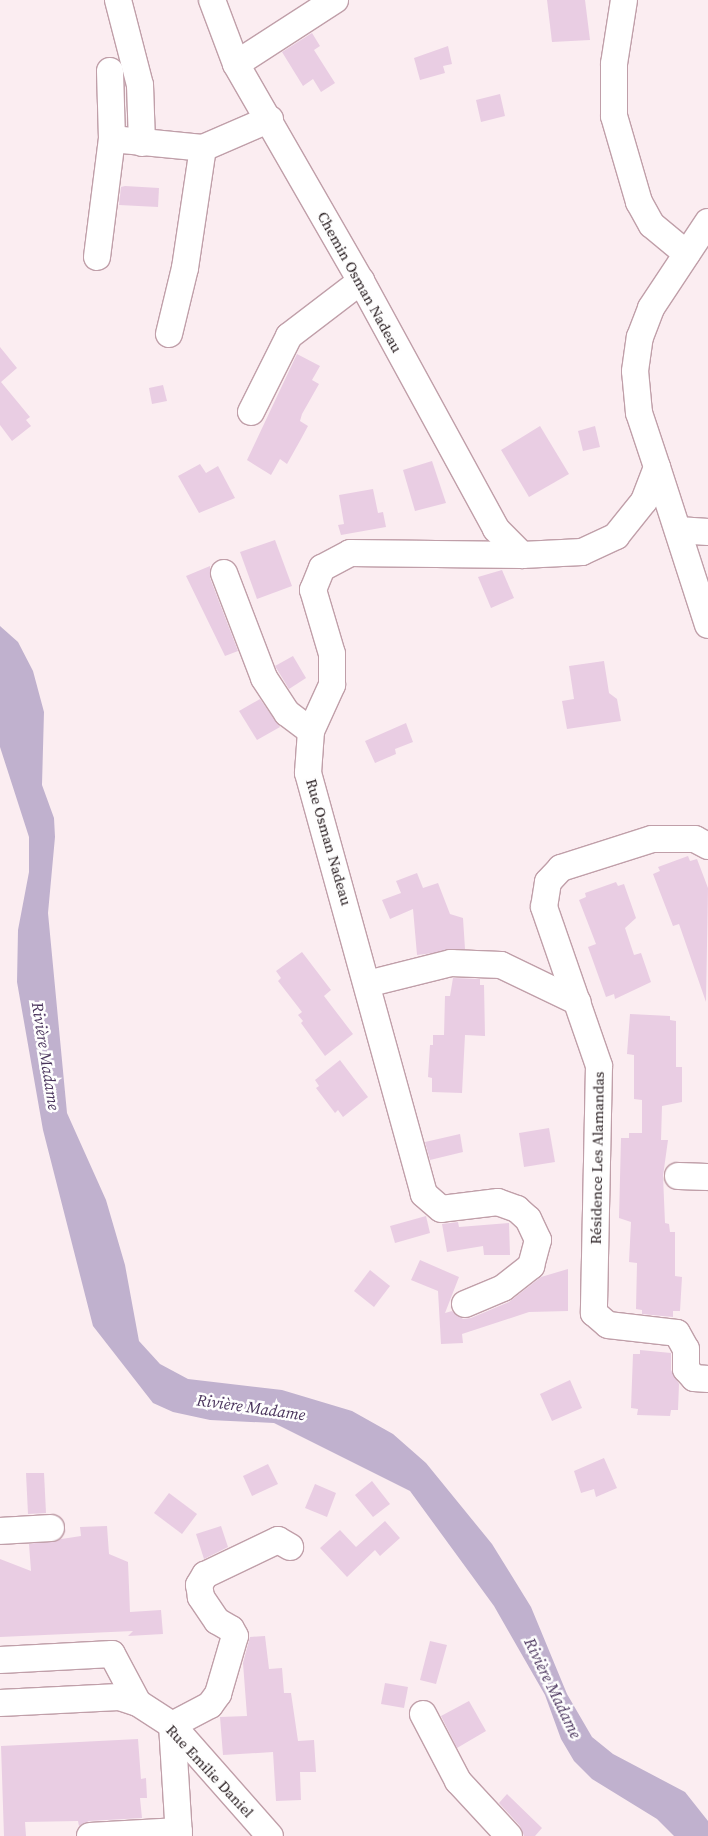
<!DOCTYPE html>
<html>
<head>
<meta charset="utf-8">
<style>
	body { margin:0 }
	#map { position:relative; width:708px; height:1836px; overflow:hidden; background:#fbedf1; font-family:"Source Serif 4",serif }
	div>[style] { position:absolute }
	.water>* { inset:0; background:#c0b1ce }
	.building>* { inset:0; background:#e9cde3 }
	.roads { filter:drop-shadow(1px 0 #c09fa9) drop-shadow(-1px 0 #c09fa9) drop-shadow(0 1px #c09fa9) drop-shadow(0 -1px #c09fa9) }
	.minor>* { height:26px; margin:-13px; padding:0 13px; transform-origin:13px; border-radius:13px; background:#fff }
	span { translate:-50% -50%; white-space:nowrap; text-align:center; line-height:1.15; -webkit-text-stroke:5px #fefefe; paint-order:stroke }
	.street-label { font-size:15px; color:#211619 }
	.water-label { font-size:16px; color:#48325b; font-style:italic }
</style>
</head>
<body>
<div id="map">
	<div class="water">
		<i style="clip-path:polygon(0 626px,18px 642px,33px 671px,44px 712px,42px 785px,54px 818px,55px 837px,48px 913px,67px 1113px,106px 1200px,125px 1265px,139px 1341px,160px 1364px,188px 1379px,282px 1390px,352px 1411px,393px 1434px,426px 1463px,492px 1544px,531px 1607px,567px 1694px,592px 1737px,613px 1754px,685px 1792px,708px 1821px,708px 1836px,674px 1836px,657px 1819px,592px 1779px,574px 1761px,561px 1739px,545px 1695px,494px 1606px,410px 1491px,274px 1423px,210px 1420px,173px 1412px,153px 1403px,93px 1326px,43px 1130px,17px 982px,18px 930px,29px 872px,29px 837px,0 747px)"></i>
	</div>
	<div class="building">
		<i style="clip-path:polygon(547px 0,585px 0,590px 40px,552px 42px)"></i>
		<i style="clip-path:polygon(312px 33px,320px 46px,314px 50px,335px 83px,321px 92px,313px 79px,303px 86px,282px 52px)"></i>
		<i style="clip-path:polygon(448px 46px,452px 64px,443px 66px,445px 73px,420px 80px,414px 58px)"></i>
		<i style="clip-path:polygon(500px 94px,505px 116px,481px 122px,476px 100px)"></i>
		<i style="clip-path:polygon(125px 186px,159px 188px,158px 207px,119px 205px,121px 187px)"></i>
		<i style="clip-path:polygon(0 347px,17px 368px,1px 382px,30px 417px,26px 420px,31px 426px,12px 441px,0 425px)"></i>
		<i style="clip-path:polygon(297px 354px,320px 366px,312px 380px,319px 384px,302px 414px,300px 421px,308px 426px,301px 439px,287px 464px,280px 459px,271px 475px,247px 460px)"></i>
		<i style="clip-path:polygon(163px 385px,167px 401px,152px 404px,149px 388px)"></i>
		<i style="clip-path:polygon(540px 426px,569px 474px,529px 497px,501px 450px)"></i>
		<i style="clip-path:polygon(595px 426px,600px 447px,583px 451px,578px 431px)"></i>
		<i style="clip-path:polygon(432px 461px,446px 503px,415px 511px,403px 470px)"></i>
		<i style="clip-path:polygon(200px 464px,206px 473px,218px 466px,235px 498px,199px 513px,178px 476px)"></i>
		<i style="clip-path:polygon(373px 489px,378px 513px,383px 512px,386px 527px,341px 535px,338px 525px,344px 524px,339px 495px)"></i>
		<i style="clip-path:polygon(275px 540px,292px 586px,257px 599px,240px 552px)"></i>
		<i style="clip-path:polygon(210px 566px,210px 578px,238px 651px,225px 656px,186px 576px)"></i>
		<i style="clip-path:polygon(502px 570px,514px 598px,491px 608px,478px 577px)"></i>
		<i style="clip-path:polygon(293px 656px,306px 678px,289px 689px,275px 666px)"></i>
		<i style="clip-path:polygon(604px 661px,609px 693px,617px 699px,621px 721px,567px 729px,562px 701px,574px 699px,569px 666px)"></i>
		<i style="clip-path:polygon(260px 699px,280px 727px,257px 740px,239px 711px)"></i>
		<i style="clip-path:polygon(406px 723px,413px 742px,395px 749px,396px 754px,375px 763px,365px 741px)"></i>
		<i style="clip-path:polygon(688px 856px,690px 861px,697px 859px,708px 888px,706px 1002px,679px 924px,673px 926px,653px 874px,660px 871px,658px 867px)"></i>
		<i style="clip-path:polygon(417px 873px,423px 888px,438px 883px,450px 914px,463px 918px,465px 949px,417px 955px,413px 909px,390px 919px,382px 900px,401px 893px,396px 881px)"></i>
		<i style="clip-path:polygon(616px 882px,618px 886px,624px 884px,636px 918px,625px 928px,634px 955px,641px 953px,651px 982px,615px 999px,614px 994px,606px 997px,588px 947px,596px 944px,579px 900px,586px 897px,585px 893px)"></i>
		<i style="clip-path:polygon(302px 952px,331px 990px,324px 996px,353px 1034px,325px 1056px,301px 1023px,303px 1021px,298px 1015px,302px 1012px,278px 981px,281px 978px,276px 971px)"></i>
		<i style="clip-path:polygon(453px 978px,480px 979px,480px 985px,484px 985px,485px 1036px,465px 1035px,462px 1093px,432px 1092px,432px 1078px,428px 1077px,430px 1045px,433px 1045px,433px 1035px,444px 1035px,445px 996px,450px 996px)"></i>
		<i style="clip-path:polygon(630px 1014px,670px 1016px,670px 1020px,676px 1021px,676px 1067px,682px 1067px,682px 1102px,662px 1106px,661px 1140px,668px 1140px,663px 1176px,665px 1223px,669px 1224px,670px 1232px,675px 1232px,675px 1276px,682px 1277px,680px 1311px,673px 1311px,673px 1317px,642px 1314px,642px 1310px,636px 1309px,637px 1263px,629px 1262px,631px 1222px,619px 1218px,621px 1138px,629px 1138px,629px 1133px,642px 1133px,642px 1100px,634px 1099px,634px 1055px,627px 1054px)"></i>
		<i style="clip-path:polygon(340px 1060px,368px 1097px,343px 1117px,338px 1110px,335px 1113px,316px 1088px,319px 1086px,315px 1080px)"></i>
		<i style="clip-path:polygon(549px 1128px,555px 1162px,524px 1167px,519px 1133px)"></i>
		<i style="clip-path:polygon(460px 1134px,463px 1152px,430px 1160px,425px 1142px)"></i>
		<i style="clip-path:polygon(426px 1216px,430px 1233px,395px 1243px,390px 1226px)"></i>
		<i style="clip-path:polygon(458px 1222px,459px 1227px,509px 1223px,510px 1255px,484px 1255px,483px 1246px,447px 1252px,442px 1224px)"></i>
		<i style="clip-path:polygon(420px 1260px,459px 1277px,445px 1313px,452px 1311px,463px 1319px,471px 1318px,509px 1302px,541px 1277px,568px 1269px,568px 1311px,529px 1312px,462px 1334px,463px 1343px,441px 1344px,438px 1291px,411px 1280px)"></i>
		<i style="clip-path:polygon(370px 1270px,390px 1286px,374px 1307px,354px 1291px)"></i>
		<i style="clip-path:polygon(640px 1350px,671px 1353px,671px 1370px,679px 1384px,678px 1410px,671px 1410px,670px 1416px,637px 1415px,638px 1409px,631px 1408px,633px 1354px,640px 1354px)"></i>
		<i style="clip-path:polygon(570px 1380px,582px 1408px,552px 1421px,540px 1394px)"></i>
		<i style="clip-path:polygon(604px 1458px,617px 1488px,596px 1497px,594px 1489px,581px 1493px,574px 1471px)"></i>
		<i style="clip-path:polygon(268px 1464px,278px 1484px,252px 1496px,243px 1476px)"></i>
		<i style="clip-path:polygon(26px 1473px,44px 1473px,46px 1513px,28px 1514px)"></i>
		<i style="clip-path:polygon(372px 1481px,390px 1504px,373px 1517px,355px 1495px)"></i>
		<i style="clip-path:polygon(315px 1484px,336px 1493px,327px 1517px,305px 1508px)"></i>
		<i style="clip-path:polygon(169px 1493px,197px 1514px,182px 1534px,154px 1513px)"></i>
		<i style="clip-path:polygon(385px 1521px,400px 1538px,380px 1556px,375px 1550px,347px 1577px,320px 1548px,340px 1530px,356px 1547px)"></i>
		<i style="clip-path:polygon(107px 1526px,109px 1554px,128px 1562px,130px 1612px,161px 1610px,163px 1634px,128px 1636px,133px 1631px,0 1637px,0 1559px,31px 1571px,29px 1544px,81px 1536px,80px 1527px)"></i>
		<i style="clip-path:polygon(221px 1526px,228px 1547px,204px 1559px,196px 1534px)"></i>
		<i style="clip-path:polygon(265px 1636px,269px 1669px,282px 1668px,284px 1693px,291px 1693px,298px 1741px,314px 1740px,316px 1772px,300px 1772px,301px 1800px,276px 1801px,273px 1752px,223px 1755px,220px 1717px,247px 1716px,243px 1663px,250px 1637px)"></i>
		<i style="clip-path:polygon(430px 1641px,447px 1645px,436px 1684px,420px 1680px)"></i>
		<i style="clip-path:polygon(385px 1683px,408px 1687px,404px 1708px,381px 1704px)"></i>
		<i style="clip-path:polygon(469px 1701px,486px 1731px,457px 1748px,441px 1716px)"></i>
		<i style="clip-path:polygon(138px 1739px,141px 1779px,146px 1778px,147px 1798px,140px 1798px,142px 1818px,89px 1821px,79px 1826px,78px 1821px,25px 1822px,26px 1836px,4px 1836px,1px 1746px)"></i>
		<i style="clip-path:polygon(507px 1794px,542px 1828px,535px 1836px,524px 1836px,520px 1826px,499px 1803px)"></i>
	</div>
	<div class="roads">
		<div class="minor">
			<i style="left:118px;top:0;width:88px;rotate:75.5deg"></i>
			<i style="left:140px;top:85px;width:58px;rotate:88deg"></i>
			<i style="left:212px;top:0;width:68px;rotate:69.4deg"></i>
			<i style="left:236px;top:64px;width:250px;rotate:60.1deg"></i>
			<i style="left:361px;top:281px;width:282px;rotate:61.4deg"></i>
			<i style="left:496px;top:529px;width:37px;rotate:45deg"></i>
			<i style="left:624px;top:0;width:65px;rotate:98.9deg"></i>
			<i style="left:614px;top:64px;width:52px;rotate:90deg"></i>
			<i style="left:614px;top:116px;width:90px;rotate:73.8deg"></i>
			<i style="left:639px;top:202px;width:26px;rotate:61deg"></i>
			<i style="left:652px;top:225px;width:45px;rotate:39.6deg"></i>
			<i style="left:236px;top:64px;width:118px;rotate:-32.9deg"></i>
			<i style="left:112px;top:139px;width:91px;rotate:5.6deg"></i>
			<i style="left:203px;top:148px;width:73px;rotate:-23.4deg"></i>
			<i style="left:97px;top:257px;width:119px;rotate:-82.8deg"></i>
			<i style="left:112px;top:139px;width:68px;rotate:-91.7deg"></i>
			<i style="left:169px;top:334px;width:68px;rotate:-76.4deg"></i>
			<i style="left:185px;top:268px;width:121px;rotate:-81.5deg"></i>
			<i style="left:251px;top:412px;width:85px;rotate:-63.4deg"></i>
			<i style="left:289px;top:336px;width:91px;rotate:-37.4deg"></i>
			<i style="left:657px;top:467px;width:166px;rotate:72.1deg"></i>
			<i style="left:678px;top:530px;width:30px;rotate:4deg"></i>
			<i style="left:224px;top:573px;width:112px;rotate:69.1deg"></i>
			<i style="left:264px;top:678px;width:42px;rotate:56.7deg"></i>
			<i style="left:287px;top:713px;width:30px;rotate:37deg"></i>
			<i style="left:708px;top:846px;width:15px;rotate:-152deg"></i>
			<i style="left:695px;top:839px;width:43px;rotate:180deg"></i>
			<i style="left:652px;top:839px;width:96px;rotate:162.3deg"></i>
			<i style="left:561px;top:868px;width:19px;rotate:133deg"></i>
			<i style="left:548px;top:882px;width:25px;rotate:99deg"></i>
			<i style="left:544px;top:907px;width:168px;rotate:70.9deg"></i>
			<i style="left:599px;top:1066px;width:247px;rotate:91.2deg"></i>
			<i style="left:594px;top:1313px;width:18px;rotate:41deg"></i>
			<i style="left:608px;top:1325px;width:69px;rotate:6.6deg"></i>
			<i style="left:677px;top:1333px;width:18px;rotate:61deg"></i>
			<i style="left:686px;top:1349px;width:20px;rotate:90deg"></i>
			<i style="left:686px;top:1369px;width:12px;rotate:48deg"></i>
			<i style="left:694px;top:1378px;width:14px;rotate:4deg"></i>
			<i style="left:367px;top:984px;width:87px;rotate:-14deg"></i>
			<i style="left:451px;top:963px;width:50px;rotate:2.3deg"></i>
			<i style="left:501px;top:965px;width:85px;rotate:25.7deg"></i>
			<i style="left:678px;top:1176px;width:30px;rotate:2deg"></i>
			<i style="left:465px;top:1304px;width:41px;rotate:-22.8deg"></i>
			<i style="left:503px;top:1288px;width:36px;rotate:-38deg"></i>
			<i style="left:531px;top:1266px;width:27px;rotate:-75deg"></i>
			<i style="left:538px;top:1240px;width:23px;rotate:-115deg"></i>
			<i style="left:528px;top:1219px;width:15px;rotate:-138deg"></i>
			<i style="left:517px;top:1209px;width:20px;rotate:-160deg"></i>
			<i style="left:498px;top:1202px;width:57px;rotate:173deg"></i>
			<i style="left:441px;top:1209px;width:23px;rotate:-139deg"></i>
			<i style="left:424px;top:1194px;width:437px;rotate:-105.4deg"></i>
			<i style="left:308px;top:773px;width:42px;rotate:-85.9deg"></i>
			<i style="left:311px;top:731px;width:51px;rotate:-65.5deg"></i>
			<i style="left:332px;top:685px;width:31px;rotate:-90deg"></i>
			<i style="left:332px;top:654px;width:67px;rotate:-106.5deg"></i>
			<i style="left:313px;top:590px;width:24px;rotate:-68deg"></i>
			<i style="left:322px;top:568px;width:32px;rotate:-28deg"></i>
			<i style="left:350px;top:553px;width:172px;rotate:0.7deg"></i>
			<i style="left:522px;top:555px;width:60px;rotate:-2.9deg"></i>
			<i style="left:582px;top:552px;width:38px;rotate:-25deg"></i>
			<i style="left:616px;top:536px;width:45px;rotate:-51.3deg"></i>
			<i style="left:644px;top:501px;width:36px;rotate:-69deg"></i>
			<i style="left:657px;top:467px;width:57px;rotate:-108.4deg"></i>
			<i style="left:639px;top:413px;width:42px;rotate:-95.4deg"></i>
			<i style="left:635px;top:371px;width:34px;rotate:-82deg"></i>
			<i style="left:640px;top:337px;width:31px;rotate:-69deg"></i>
			<i style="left:651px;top:308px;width:103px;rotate:-56.5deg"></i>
			<i style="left:0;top:1531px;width:51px;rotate:-3.4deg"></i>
			<i style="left:0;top:1660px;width:112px;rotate:-3.1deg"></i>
			<i style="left:112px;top:1654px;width:55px;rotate:62deg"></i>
			<i style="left:0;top:1703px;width:119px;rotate:-2.9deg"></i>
			<i style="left:119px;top:1697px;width:20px;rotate:18deg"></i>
			<i style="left:138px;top:1703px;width:40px;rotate:32.9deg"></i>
			<i style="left:172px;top:1725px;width:148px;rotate:48.6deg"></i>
			<i style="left:423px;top:1714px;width:76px;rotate:62.4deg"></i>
			<i style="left:458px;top:1781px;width:75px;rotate:47.2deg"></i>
			<i style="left:90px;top:1836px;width:89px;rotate:-3.2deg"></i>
			<i style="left:179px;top:1836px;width:111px;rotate:-93.6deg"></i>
			<i style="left:172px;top:1725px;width:43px;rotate:-27.8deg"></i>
			<i style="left:210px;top:1705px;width:14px;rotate:-54deg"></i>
			<i style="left:218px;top:1694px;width:60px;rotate:-73.7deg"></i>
			<i style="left:235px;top:1636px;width:8px;rotate:-120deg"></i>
			<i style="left:231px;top:1629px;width:16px;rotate:-150deg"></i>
			<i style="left:217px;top:1621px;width:29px;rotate:-124deg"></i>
			<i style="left:201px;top:1597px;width:12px;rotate:-99deg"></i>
			<i style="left:199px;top:1585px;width:12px;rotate:-59deg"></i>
			<i style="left:205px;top:1575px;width:81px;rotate:-25.6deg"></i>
			<i style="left:278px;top:1540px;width:14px;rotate:30deg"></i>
		</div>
	</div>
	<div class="street-label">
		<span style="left:360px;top:282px;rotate:61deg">Chemin Osman Nadeau</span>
		<span style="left:329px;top:842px;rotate:74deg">Rue Osman Nadeau</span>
		<span style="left:597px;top:1158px;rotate:-89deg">Résidence Les Alamandas</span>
		<span style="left:210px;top:1771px;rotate:47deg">Rue Emilie Daniel</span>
	</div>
	<div class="water-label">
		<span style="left:46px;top:1056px;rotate:81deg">Rivière Madame</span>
		<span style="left:251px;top:1407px;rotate:8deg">Rivière Madame</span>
		<span style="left:553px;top:1688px;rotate:64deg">Rivière Madame</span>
	</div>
</div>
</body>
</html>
